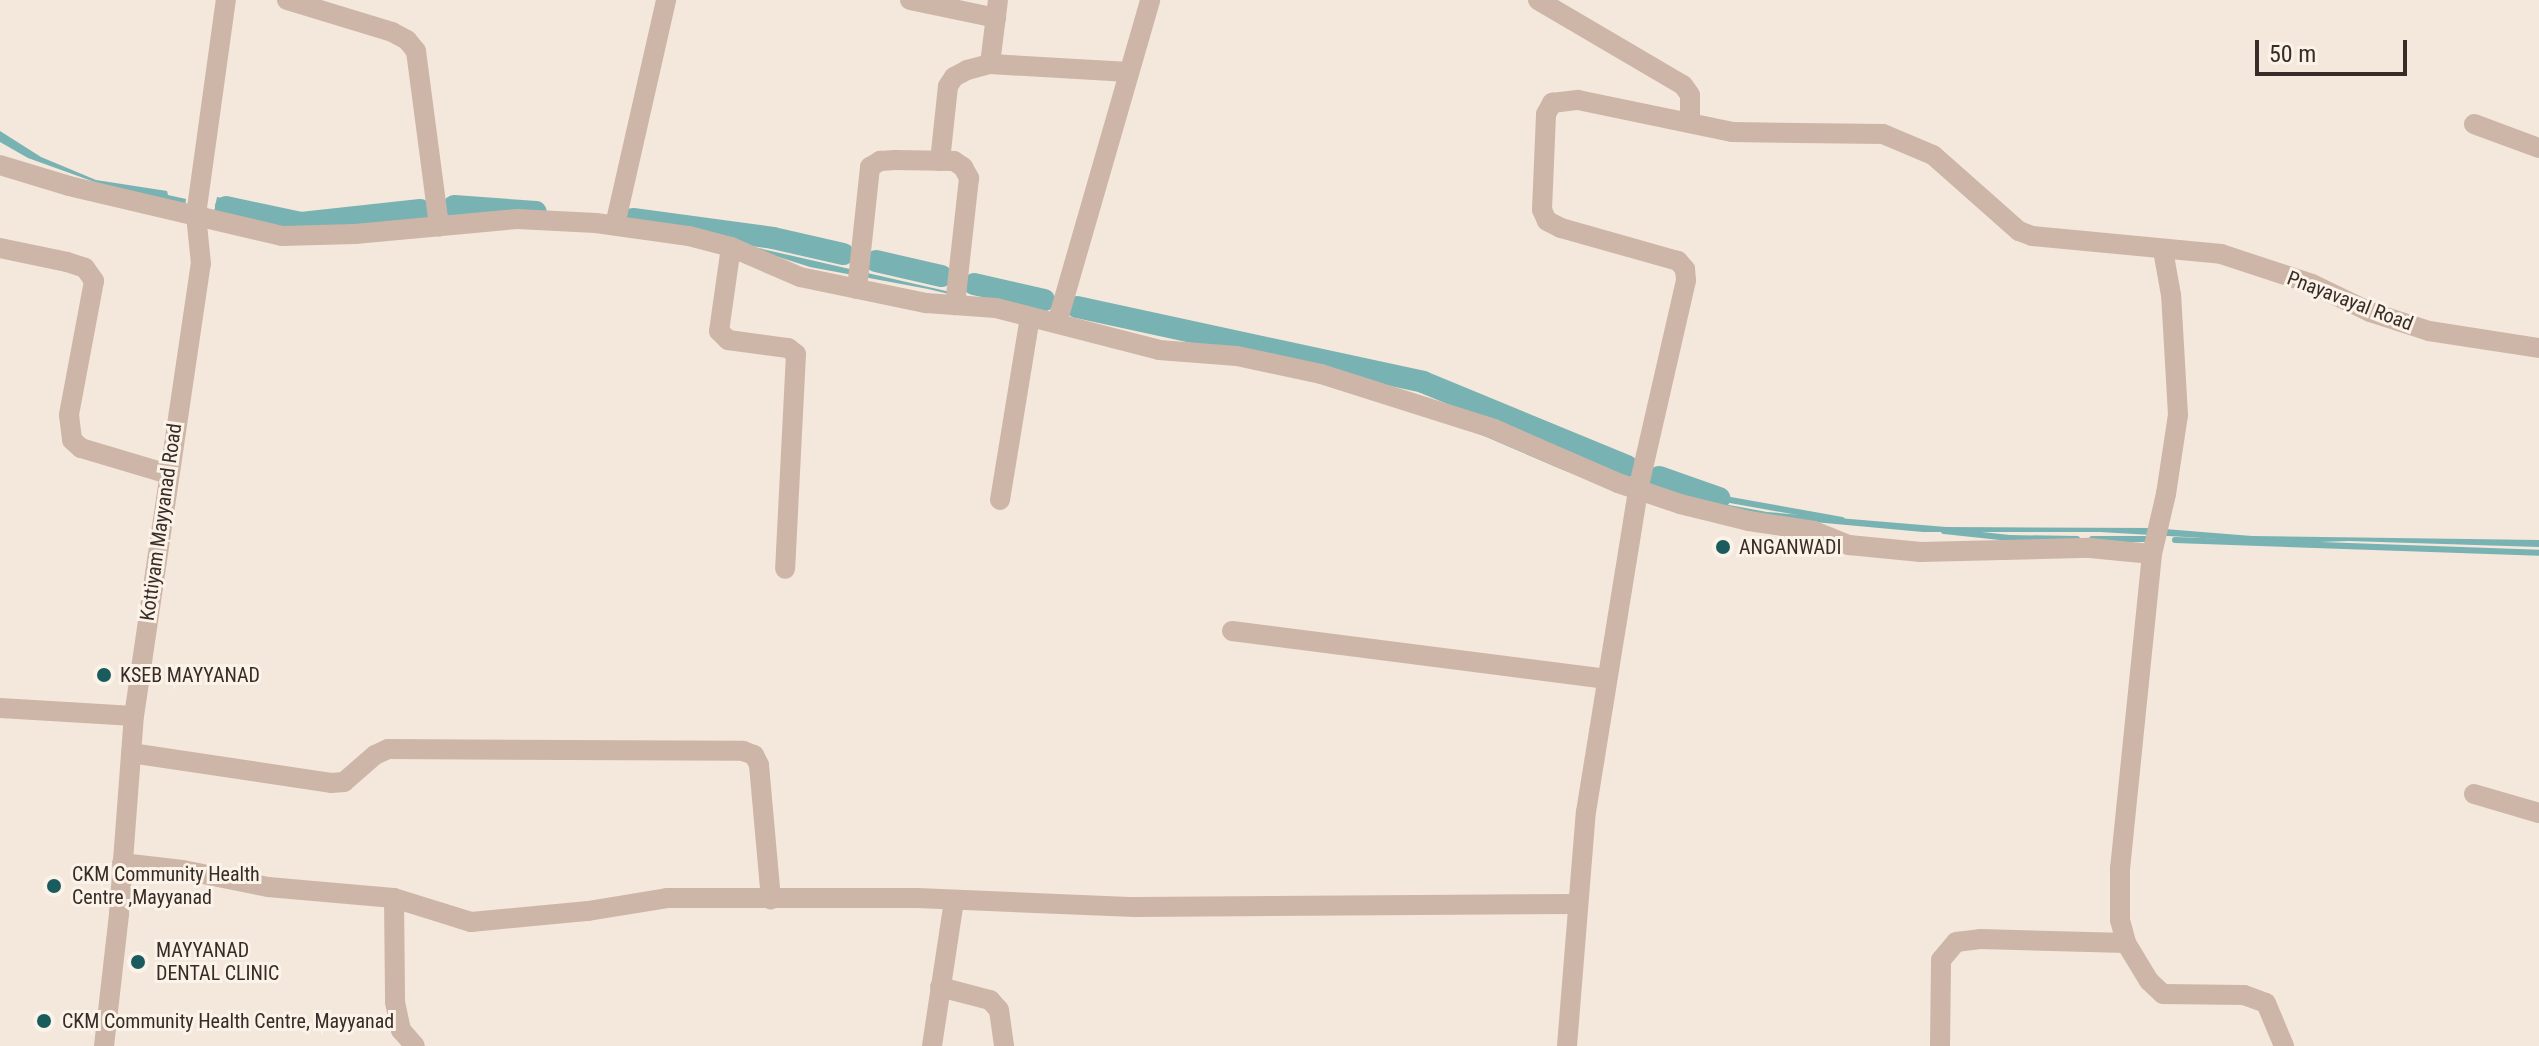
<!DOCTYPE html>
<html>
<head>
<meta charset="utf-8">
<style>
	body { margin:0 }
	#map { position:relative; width:2539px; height:1046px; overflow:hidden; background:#f4e7dc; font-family:"Roboto Condensed",sans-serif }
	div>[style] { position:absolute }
	.water>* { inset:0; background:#79b2b2 }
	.stream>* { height:6px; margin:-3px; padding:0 3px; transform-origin:3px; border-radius:3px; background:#79b2b2 }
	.canal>* { height:22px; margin:-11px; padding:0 11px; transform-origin:11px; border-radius:11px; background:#79b2b2 }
	.minor>* { height:20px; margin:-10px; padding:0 10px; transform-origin:10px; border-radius:10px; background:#cdb6a7 }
	.tertiary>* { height:20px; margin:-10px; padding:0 10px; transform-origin:10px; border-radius:10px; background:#cdb6a7 }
	.dots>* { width:22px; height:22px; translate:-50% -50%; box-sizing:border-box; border:4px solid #fbf2e8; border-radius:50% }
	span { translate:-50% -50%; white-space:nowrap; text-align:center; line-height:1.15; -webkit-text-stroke:6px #fbf2e8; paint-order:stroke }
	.street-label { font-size:20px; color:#382c28 }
	.poi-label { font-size:20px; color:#382c28 }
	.left { translate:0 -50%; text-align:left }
	.scale { position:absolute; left:2255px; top:40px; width:152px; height:36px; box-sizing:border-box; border:4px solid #382c28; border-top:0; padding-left:10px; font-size:24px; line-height:28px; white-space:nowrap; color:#382c28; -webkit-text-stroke:6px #fbf2e8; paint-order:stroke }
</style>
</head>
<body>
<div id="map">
	<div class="water">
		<i style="clip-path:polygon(0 131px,41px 157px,96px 180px,167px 191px,168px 195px,186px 199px,185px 207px,114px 189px,28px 158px,0 142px)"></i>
		<i style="clip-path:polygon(217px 197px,257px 205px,252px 218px,214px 212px)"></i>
		<i style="clip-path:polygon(732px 242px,1386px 392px,1610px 486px,1563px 470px,1412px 405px,928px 289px,810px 267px)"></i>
		<i style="clip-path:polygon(1647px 490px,1767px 512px,1946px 527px,2152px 528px,2252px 536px,2539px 540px,2539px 547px,2349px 541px,2290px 543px,2100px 532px,1923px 532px,1792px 520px)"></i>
	</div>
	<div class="stream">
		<i style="left:1719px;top:498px;width:125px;rotate:10.1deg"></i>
		<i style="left:1944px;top:531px;width:66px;rotate:6.1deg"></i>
		<i style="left:2010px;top:538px;width:67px;rotate:0.9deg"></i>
		<i style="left:2092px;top:539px;width:53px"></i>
		<i style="left:2175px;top:540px;width:364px;rotate:2deg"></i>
	</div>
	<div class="canal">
		<i style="left:454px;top:206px;width:82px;rotate:4.2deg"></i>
		<i style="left:226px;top:207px;width:77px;rotate:12deg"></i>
		<i style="left:301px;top:223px;width:120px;rotate:-6.2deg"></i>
		<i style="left:633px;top:219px;width:141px;rotate:7.7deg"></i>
		<i style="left:773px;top:238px;width:72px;rotate:12.9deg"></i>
		<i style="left:876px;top:261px;width:67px;rotate:13deg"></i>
		<i style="left:974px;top:284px;width:72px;rotate:12.9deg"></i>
		<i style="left:1077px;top:307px;width:354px;rotate:12.2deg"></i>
		<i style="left:1423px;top:382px;width:221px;rotate:22.4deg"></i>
		<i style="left:1659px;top:477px;width:64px;rotate:19.3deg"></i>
	</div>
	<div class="minor">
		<i style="left:287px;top:0;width:110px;rotate:16.9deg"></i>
		<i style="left:392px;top:32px;width:17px;rotate:28deg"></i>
		<i style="left:407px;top:40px;width:14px;rotate:51deg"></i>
		<i style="left:416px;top:51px;width:177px;rotate:82.5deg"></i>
		<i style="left:910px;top:0;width:88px;rotate:11.8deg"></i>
		<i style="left:1538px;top:0;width:168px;rotate:30.4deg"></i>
		<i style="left:1683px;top:85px;width:12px;rotate:55deg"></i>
		<i style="left:1690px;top:95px;width:27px;rotate:90deg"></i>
		<i style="left:990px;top:64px;width:64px;rotate:-82.9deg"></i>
		<i style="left:2474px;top:124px;width:69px;rotate:20.3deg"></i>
		<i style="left:940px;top:161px;width:75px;rotate:-83.9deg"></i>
		<i style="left:948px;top:86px;width:11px;rotate:-56deg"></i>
		<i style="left:954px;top:77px;width:15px;rotate:-28deg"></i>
		<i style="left:967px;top:70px;width:24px;rotate:-15deg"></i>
		<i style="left:990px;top:64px;width:139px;rotate:3.3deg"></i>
		<i style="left:0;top:165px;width:72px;rotate:16.9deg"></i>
		<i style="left:69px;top:186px;width:219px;rotate:13.2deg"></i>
		<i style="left:282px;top:236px;width:73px;rotate:-1.6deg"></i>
		<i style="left:355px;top:234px;width:163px;rotate:-5.3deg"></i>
		<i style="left:517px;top:219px;width:79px;rotate:2.9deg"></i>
		<i style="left:596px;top:223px;width:94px;rotate:8deg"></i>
		<i style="left:689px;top:236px;width:43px;rotate:14.7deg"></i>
		<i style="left:731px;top:247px;width:75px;rotate:23.5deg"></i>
		<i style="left:800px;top:277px;width:129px;rotate:11.7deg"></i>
		<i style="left:926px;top:303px;width:70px;rotate:4.1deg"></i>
		<i style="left:996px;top:308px;width:168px;rotate:14.4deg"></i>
		<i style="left:1159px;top:350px;width:78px;rotate:4.4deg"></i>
		<i style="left:1237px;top:356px;width:86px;rotate:12.1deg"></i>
		<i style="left:1321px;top:374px;width:182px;rotate:17.6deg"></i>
		<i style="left:1494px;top:429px;width:135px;rotate:23.5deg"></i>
		<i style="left:1618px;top:483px;width:65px;rotate:18.7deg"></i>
		<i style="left:1680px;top:504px;width:71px;rotate:13.8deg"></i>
		<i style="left:1749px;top:521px;width:66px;rotate:8.7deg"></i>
		<i style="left:1814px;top:531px;width:38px;rotate:22deg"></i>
		<i style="left:1849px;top:545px;width:72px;rotate:5.6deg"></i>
		<i style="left:1921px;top:552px;width:169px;rotate:-1.4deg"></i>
		<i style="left:2090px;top:548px;width:62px;rotate:5.5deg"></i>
		<i style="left:2152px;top:554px;width:62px;rotate:-76.9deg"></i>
		<i style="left:2166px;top:494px;width:80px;rotate:-81.4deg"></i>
		<i style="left:2178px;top:415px;width:120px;rotate:-93.3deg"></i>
		<i style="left:2171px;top:295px;width:46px;rotate:-100.1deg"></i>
		<i style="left:615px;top:225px;width:231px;rotate:-77.2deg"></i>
		<i style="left:731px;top:247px;width:85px;rotate:98.1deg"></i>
		<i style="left:719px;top:331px;width:13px;rotate:45deg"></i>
		<i style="left:728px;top:340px;width:61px;rotate:7.6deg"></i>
		<i style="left:788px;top:348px;width:10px;rotate:37deg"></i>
		<i style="left:796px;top:354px;width:215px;rotate:92.9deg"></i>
		<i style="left:0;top:248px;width:68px;rotate:11.8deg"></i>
		<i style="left:67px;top:262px;width:19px;rotate:18deg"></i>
		<i style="left:85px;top:268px;width:16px;rotate:55deg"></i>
		<i style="left:94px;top:281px;width:136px;rotate:100.6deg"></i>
		<i style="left:69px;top:415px;width:25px;rotate:83deg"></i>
		<i style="left:72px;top:440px;width:12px;rotate:42deg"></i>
		<i style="left:81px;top:448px;width:91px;rotate:16.6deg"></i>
		<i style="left:857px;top:289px;width:123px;rotate:-83.9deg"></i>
		<i style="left:870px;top:167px;width:12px;rotate:-31deg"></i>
		<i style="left:880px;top:161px;width:15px;rotate:-4deg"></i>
		<i style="left:895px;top:160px;width:59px;rotate:1deg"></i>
		<i style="left:954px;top:161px;width:11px;rotate:34deg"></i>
		<i style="left:963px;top:167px;width:13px;rotate:61deg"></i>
		<i style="left:969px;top:178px;width:128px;rotate:96.3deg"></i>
		<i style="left:1057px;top:323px;width:336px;rotate:-73.9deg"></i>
		<i style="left:1000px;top:500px;width:185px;rotate:-80.7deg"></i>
		<i style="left:2152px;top:554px;width:315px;rotate:95.8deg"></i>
		<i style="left:2120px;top:867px;width:53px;rotate:90deg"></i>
		<i style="left:2120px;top:920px;width:24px;rotate:75deg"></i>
		<i style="left:2126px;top:943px;width:44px;rotate:58.8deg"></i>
		<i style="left:2149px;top:981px;width:19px;rotate:43deg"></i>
		<i style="left:2163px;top:994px;width:81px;rotate:0.7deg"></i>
		<i style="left:2244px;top:995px;width:23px;rotate:20deg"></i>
		<i style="left:2266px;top:1003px;width:47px;rotate:67.3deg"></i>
		<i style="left:1232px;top:631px;width:378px;rotate:7.3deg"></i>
		<i style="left:0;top:708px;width:134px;rotate:3.4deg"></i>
		<i style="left:131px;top:753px;width:202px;rotate:8.5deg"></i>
		<i style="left:331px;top:783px;width:13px;rotate:-4deg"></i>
		<i style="left:344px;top:782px;width:41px;rotate:-41.1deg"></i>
		<i style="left:375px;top:755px;width:14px;rotate:-25deg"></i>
		<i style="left:388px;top:749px;width:355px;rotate:0.3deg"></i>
		<i style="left:743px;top:751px;width:12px;rotate:20deg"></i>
		<i style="left:754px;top:755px;width:11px;rotate:63deg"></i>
		<i style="left:759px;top:765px;width:135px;rotate:84.9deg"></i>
		<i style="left:2474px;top:794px;width:68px;rotate:16.3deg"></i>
		<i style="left:122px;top:863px;width:61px;rotate:6.5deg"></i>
		<i style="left:183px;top:870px;width:87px;rotate:11.3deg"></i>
		<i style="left:268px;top:887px;width:126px;rotate:5deg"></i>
		<i style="left:394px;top:898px;width:81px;rotate:17.3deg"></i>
		<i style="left:471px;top:922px;width:118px;rotate:-5.4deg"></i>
		<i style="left:588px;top:911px;width:80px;rotate:-9.3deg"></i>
		<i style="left:667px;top:898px;width:250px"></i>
		<i style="left:917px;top:898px;width:218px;rotate:2.4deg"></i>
		<i style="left:1135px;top:907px;width:443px;rotate:-0.4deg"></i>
		<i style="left:394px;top:898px;width:104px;rotate:89.4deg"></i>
		<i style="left:395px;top:1002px;width:29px;rotate:78deg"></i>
		<i style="left:401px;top:1030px;width:21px;rotate:49deg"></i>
		<i style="left:940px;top:987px;width:52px;rotate:14.6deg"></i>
		<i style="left:990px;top:1000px;width:13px;rotate:48deg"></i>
		<i style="left:999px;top:1010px;width:36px;rotate:82deg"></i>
		<i style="left:932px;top:1046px;width:147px;rotate:-81.4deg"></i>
		<i style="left:1567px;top:1046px;width:235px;rotate:-85.4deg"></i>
		<i style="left:1586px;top:812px;width:326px;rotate:-80.8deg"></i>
		<i style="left:1638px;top:490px;width:215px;rotate:-77.1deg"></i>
		<i style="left:1686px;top:280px;width:11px;rotate:-95deg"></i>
		<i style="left:1685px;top:269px;width:11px;rotate:-131deg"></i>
		<i style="left:1678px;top:261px;width:122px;rotate:-164.2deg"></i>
		<i style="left:1561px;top:228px;width:16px;rotate:-153deg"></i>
		<i style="left:1547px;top:221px;width:12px;rotate:-114deg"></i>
		<i style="left:1542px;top:210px;width:96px;rotate:-87.6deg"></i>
		<i style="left:1546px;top:114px;width:13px;rotate:-61deg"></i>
		<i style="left:1552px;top:103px;width:26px;rotate:-7deg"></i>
		<i style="left:1578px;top:100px;width:157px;rotate:11.7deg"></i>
		<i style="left:1732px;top:132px;width:151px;rotate:0.8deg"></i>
		<i style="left:1883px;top:134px;width:54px;rotate:22.8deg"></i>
		<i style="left:1933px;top:155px;width:115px;rotate:41.5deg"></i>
		<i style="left:2019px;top:231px;width:14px;rotate:21deg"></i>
		<i style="left:2032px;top:236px;width:190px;rotate:5.4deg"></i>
		<i style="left:2221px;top:254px;width:96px;rotate:18.2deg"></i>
		<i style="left:2312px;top:284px;width:64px;rotate:25.8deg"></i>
		<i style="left:2370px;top:312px;width:62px;rotate:17.9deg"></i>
		<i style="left:2429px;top:331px;width:111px;rotate:8.8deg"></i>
		<i style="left:1940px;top:1046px;width:86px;rotate:-89.3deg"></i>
		<i style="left:1941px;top:960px;width:23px;rotate:-50deg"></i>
		<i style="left:1956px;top:942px;width:24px;rotate:-7deg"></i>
		<i style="left:1980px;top:939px;width:146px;rotate:1.6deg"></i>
	</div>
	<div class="tertiary">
		<i style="left:104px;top:1046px;width:133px;rotate:-83.5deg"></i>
		<i style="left:119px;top:914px;width:199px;rotate:-85.7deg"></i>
		<i style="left:134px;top:716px;width:457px;rotate:-81.6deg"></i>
		<i style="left:201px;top:264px;width:49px;rotate:-95.8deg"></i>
		<i style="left:196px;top:215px;width:217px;rotate:-82.1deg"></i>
	</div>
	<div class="dots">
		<i style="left:1723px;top:547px;background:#1a5b5d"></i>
		<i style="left:104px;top:675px;background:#1a5b5d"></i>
		<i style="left:54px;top:886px;background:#1a5b5d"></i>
		<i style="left:138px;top:962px;background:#1a5b5d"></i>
		<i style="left:44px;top:1021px;background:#1a5b5d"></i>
	</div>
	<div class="street-label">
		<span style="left:2350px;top:301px;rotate:21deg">Pnayavayal Road</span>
		<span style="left:161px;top:522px;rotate:-82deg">Kottiyam Mayyanad Road</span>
	</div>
	<div class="poi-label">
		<span class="left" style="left:1739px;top:547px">ANGANWADI</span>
		<span class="left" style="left:120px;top:675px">KSEB MAYYANAD</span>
		<span class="left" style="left:72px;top:886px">CKM Community Health<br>Centre ,Mayyanad</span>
		<span class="left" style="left:156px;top:962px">MAYYANAD<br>DENTAL CLINIC</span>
		<span class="left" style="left:62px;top:1021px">CKM Community Health Centre, Mayyanad</span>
	</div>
	<div class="scale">50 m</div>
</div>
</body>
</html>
